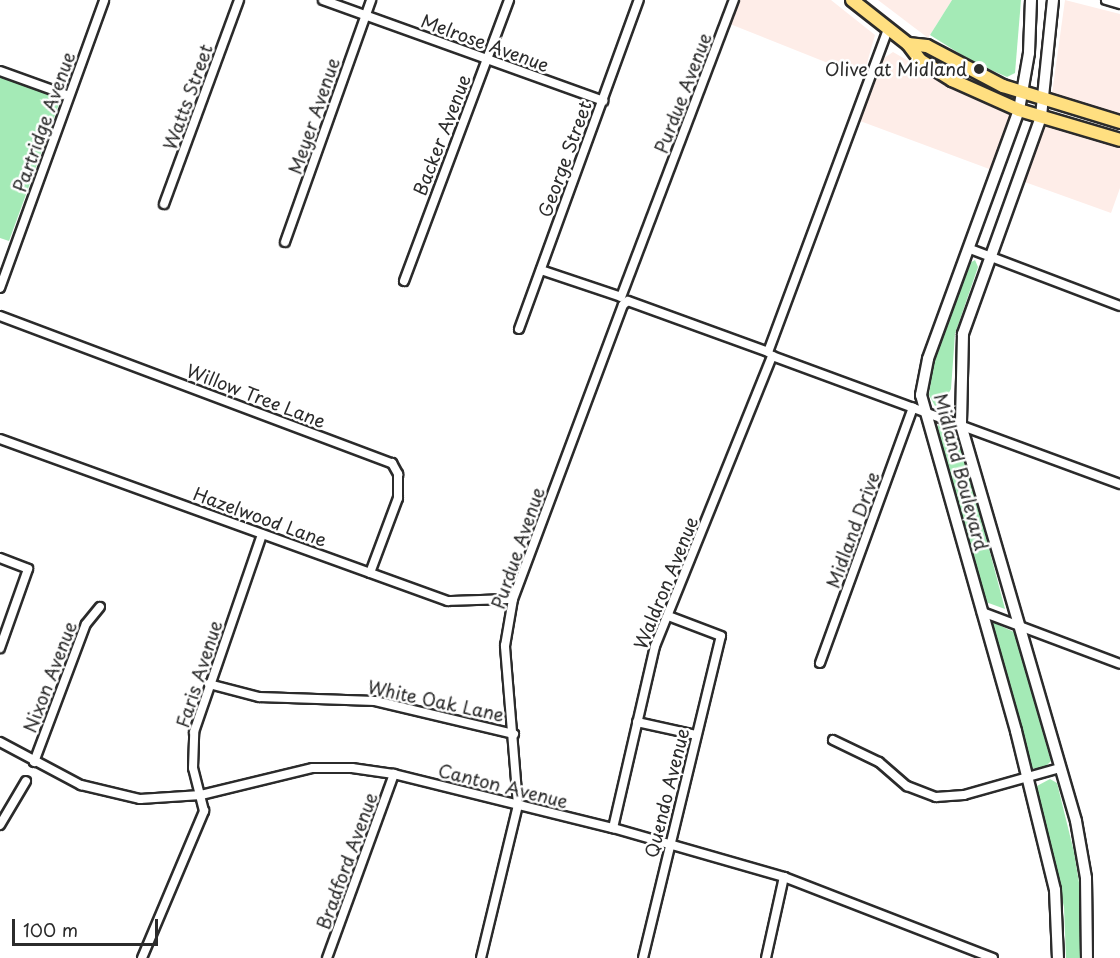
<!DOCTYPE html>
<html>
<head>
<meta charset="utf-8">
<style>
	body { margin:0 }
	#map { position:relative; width:1120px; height:958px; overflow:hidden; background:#fff; font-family:"Playpen Sans",sans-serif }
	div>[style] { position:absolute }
	.built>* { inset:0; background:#feede8 }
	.green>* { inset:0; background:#a4eab6 }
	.roads { filter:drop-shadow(2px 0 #2b2b2b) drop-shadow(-2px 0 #2b2b2b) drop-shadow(0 2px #2b2b2b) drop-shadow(0 -2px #2b2b2b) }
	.street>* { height:8px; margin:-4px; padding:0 4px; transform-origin:4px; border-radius:4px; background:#fff }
	.secondary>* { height:10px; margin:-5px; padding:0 5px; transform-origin:5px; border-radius:5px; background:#fff }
	.primary>* { height:12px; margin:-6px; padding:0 6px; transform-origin:6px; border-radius:6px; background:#ffdf80 }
	.dots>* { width:16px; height:16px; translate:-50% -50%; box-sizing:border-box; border:3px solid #fff; border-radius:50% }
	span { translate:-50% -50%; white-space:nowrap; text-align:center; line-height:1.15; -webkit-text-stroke:5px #fff; paint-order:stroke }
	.street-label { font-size:18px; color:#2b2b2b }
	.poi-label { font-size:18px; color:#2b2b2b }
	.right { translate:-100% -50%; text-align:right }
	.scale { position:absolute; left:12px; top:919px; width:146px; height:27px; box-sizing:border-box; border:3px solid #2b2b2b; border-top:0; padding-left:8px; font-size:18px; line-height:21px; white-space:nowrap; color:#2b2b2b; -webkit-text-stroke:4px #fff; paint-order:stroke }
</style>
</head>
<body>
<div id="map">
	<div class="built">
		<i style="clip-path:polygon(739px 0,831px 0,875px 35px,863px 77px,730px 24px)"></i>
		<i style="clip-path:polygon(878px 0,952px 0,928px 38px)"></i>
		<i style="clip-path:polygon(1065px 0,1120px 14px,1120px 117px,1052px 94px)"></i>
		<i style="clip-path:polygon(893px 52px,966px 94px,1010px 112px,1012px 116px,992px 170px,860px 121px,884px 58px)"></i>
		<i style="clip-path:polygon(1043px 124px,1120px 146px,1120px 188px,1111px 213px,1022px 181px)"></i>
	</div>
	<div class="green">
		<i style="clip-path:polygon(952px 0,1021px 0,1015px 73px,1007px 77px,973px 62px,930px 35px)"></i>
		<i style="clip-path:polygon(0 76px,54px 97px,59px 104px,9px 241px,0 238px)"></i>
		<i style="clip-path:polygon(975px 260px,978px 267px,955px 334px,951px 389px,943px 403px,935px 406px,929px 395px,934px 360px,970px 263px)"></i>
		<i style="clip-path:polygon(939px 424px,959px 435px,1005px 609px,983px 601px,936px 429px)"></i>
		<i style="clip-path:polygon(992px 622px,1014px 632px,1051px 761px,1045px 767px,1031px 769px)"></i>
		<i style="clip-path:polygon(1050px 779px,1057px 783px,1074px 852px,1082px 901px,1082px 958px,1066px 958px,1064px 907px,1035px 787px)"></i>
	</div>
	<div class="roads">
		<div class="street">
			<i style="left:323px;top:0;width:298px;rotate:19.8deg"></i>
			<i style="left:1106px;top:0;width:15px;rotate:16deg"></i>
			<i style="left:0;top:71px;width:73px;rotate:19.9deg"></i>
			<i style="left:164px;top:204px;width:217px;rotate:-69.8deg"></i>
			<i style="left:285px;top:242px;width:257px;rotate:-70.4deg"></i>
			<i style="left:970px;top:249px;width:160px;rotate:20.8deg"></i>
			<i style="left:541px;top:270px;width:84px;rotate:18.6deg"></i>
			<i style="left:621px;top:297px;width:318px;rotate:-69.2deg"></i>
			<i style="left:404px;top:281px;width:300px;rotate:-69.5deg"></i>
			<i style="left:0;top:288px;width:306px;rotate:-70.1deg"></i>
			<i style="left:0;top:316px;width:419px;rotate:20.6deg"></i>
			<i style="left:392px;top:463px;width:13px;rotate:61deg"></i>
			<i style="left:398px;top:474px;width:24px;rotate:90deg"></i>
			<i style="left:398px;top:498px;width:80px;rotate:110.5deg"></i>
			<i style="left:519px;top:329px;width:350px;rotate:-70deg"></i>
			<i style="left:0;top:439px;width:476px;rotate:19.9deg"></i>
			<i style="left:448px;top:601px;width:65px;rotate:-1.8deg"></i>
			<i style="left:0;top:558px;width:30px;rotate:21deg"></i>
			<i style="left:28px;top:569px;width:84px;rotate:109.5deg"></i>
			<i style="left:982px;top:612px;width:147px;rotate:20.6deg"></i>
			<i style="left:820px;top:663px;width:272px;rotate:-70deg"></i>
			<i style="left:209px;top:684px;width:52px;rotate:14.6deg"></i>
			<i style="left:259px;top:697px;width:116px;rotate:2deg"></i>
			<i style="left:375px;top:701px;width:143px;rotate:13.4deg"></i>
			<i style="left:637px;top:722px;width:60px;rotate:12.4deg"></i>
			<i style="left:833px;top:740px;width:51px;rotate:25.6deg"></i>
			<i style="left:879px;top:762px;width:37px;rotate:41deg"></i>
			<i style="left:907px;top:786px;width:31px;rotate:21deg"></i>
			<i style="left:936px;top:797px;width:28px;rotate:-4deg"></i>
			<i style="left:964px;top:795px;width:100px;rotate:-15.7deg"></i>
			<i style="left:0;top:742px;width:92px;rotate:28deg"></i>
			<i style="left:81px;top:785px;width:61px;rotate:13.3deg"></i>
			<i style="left:140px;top:799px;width:61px;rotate:-3.8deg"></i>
			<i style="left:201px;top:795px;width:115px;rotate:-13.6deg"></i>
			<i style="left:313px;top:768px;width:39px"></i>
			<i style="left:352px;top:768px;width:42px;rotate:8.1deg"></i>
			<i style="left:394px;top:774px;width:226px;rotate:13.9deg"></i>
			<i style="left:613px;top:828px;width:178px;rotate:16deg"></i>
			<i style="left:784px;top:877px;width:224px;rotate:21.2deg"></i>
			<i style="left:34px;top:762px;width:147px;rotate:-69.4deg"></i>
			<i style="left:86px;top:624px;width:22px;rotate:-51deg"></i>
			<i style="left:0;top:825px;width:51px;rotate:-59.4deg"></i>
			<i style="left:613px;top:828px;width:187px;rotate:-77deg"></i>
			<i style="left:655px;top:646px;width:313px;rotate:-68deg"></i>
			<i style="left:772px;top:356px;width:371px;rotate:20.2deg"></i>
			<i style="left:142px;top:958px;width:160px;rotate:-67.1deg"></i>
			<i style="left:204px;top:811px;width:44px;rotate:-104.3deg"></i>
			<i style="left:193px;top:768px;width:36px;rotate:-88deg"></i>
			<i style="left:194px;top:732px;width:209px;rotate:-71deg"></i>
			<i style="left:327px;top:958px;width:196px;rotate:-70deg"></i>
			<i style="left:481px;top:958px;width:157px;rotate:-76.4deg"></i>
			<i style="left:518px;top:805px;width:160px;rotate:-94.7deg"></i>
			<i style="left:505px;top:646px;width:48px;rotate:-80.3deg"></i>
			<i style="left:513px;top:599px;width:314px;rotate:-69.5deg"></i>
			<i style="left:623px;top:305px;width:6px;rotate:-39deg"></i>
			<i style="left:628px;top:301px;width:149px;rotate:20deg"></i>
			<i style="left:768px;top:352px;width:345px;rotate:-69.6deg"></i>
			<i style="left:643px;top:958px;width:331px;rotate:-76.4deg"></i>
			<i style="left:721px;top:636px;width:57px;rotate:-159.3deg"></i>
			<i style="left:766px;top:958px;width:83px;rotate:-77.5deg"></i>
		</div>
		<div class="secondary">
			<i style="left:1031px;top:0;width:53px;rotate:92.2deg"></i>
			<i style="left:1029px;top:53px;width:58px;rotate:100deg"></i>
			<i style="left:1019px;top:110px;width:265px;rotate:110.1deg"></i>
			<i style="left:928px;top:359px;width:37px;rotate:101deg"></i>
			<i style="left:921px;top:395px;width:349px;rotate:74.2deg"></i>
			<i style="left:1016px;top:731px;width:164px;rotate:76.2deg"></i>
			<i style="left:1055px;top:890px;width:68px;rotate:87.5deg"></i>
			<i style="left:1053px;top:0;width:118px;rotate:95.9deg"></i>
			<i style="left:1041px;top:117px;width:231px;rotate:109.8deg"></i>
			<i style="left:963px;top:334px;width:91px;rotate:91.3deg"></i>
			<i style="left:961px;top:425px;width:412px;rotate:73.8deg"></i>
			<i style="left:1076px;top:821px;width:58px;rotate:80deg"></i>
			<i style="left:1086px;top:878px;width:80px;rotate:89.3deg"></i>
		</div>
		<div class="primary">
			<i style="left:852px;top:0;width:71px;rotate:38.2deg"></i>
			<i style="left:908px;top:44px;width:20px;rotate:53deg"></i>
			<i style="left:920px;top:60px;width:38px;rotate:32deg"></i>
			<i style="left:952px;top:80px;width:73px;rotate:24.1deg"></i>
			<i style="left:1019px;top:110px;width:105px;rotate:16.5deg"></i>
			<i style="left:908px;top:44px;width:19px;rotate:6deg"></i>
			<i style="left:927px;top:46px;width:86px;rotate:27.8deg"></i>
			<i style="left:1003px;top:86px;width:122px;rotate:17.1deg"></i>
		</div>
	</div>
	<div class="dots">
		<i style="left:979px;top:69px;background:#2b2b2b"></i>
	</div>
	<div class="street-label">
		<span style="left:485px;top:43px;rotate:20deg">Melrose Avenue</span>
		<span style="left:683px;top:93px;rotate:-69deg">Purdue Avenue</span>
		<span style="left:188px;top:97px;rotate:-70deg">Watts Street</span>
		<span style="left:314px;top:116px;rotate:-71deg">Meyer Avenue</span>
		<span style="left:44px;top:122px;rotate:-70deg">Partridge Avenue</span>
		<span style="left:442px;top:135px;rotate:-69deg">Backer Avenue</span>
		<span style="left:565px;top:159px;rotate:-70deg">George Street</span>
		<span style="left:256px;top:396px;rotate:21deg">Willow Tree Lane</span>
		<span style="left:961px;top:472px;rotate:75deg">Midland Boulevard</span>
		<span style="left:260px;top:517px;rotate:20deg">Hazelwood Lane</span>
		<span style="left:853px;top:530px;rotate:-70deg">Midland Drive</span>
		<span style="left:518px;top:548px;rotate:-71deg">Purdue Avenue</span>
		<span style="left:666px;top:583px;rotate:-68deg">Waldron Avenue</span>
		<span style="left:199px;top:674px;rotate:-72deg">Faris Avenue</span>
		<span style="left:50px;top:677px;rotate:-69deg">Nixon Avenue</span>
		<span style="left:436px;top:701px;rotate:12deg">White Oak Lane</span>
		<span style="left:503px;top:786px;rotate:14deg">Canton Avenue</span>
		<span style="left:667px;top:793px;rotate:-76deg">Quendo Avenue</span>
		<span style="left:347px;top:861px;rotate:-70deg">Bradford Avenue</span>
	</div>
	<div class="poi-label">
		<span class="right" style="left:967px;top:69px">Olive at Midland</span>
	</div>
	<div class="scale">100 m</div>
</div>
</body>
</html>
